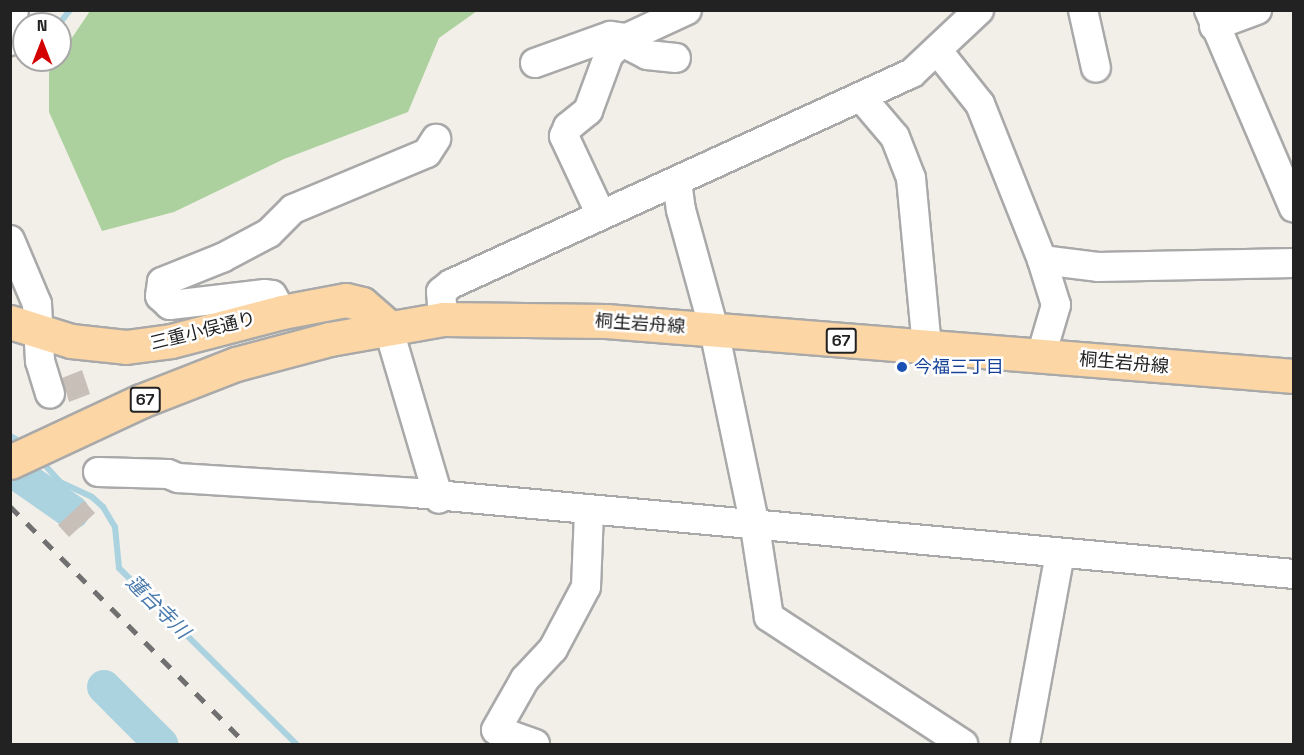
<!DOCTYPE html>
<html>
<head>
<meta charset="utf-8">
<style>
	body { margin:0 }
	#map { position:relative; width:1304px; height:755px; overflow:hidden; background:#f2efe9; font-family:"Space Grotesk","Noto Sans JP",sans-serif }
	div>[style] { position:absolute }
	.forest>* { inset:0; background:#add19e }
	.stream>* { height:6px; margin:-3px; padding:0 3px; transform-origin:3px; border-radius:3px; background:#aad3df }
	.river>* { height:34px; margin:-17px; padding:0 17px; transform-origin:17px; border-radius:17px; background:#aad3df }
	.building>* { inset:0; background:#c7bfb8 }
	.roads { filter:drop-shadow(2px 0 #a9a9a9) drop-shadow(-2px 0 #a9a9a9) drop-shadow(0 2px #a9a9a9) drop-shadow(0 -2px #a9a9a9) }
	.minor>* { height:28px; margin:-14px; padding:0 14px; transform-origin:14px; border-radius:14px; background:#fff }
	.major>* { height:33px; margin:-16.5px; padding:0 16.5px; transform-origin:16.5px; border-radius:16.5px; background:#fcd6a4 }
	.rail>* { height:4.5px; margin-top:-2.25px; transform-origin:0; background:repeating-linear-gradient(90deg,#707070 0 12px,transparent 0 24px) }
	.dots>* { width:16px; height:16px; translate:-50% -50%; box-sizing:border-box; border:3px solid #fff; border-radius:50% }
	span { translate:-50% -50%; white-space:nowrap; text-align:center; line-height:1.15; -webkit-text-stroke:5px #fff; paint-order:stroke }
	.shield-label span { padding:2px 4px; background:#fff; border:2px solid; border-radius:4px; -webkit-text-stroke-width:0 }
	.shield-label { font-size:16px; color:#222; font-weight:700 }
	.street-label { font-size:18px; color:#222 }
	.transit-label { font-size:18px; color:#164399 }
	.left { translate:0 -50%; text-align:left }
	.water-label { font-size:20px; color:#4a7aab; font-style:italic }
	.frame { position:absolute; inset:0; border:12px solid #222; pointer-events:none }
	.north { position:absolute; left:12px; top:12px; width:60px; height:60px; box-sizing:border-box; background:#fff; border:2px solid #a7a7a7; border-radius:50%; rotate:0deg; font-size:16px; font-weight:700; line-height:24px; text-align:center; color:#222 }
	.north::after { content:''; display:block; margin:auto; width:21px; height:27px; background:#d40000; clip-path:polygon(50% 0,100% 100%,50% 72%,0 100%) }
</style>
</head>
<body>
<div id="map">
	<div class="forest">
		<i style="clip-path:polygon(90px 11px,90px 10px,477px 11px,439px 38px,408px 112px,284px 159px,174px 212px,102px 231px,49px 112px,49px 72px)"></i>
	</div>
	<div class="stream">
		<i style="left:59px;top:24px;width:18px;rotate:-52deg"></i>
		<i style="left:10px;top:436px;width:7px;rotate:27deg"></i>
		<i style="left:43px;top:463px;width:25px;rotate:48deg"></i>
		<i style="left:60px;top:482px;width:35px;rotate:25deg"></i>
		<i style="left:92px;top:497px;width:15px;rotate:42deg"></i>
		<i style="left:103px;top:507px;width:23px;rotate:59deg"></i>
		<i style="left:115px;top:527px;width:41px;rotate:84.4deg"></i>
		<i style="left:119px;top:568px;width:250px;rotate:44.8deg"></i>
	</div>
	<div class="river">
		<i style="left:19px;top:475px;width:65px;rotate:34.9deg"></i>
		<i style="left:104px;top:687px;width:81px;rotate:45deg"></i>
	</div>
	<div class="building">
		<i style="clip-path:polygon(82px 370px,90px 394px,69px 402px,62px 378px)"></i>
		<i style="clip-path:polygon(84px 501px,95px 513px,69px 537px,58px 525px)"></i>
	</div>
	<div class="roads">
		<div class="minor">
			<i style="left:1083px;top:10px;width:59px;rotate:77.4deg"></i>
			<i style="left:1209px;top:10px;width:215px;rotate:66.8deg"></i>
			<i style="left:1214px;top:26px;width:46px;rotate:-20.4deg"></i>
			<i style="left:10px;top:41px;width:31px;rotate:-83deg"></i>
			<i style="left:622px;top:42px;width:28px;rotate:27deg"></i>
			<i style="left:647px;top:55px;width:29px;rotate:6deg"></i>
			<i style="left:937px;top:50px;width:69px;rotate:51.5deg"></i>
			<i style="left:980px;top:104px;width:168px;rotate:68.3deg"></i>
			<i style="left:1042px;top:260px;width:47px;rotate:72.7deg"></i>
			<i style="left:1056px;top:305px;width:53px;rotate:106.4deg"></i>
			<i style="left:535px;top:63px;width:80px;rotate:-19.8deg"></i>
			<i style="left:610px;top:36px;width:17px;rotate:7deg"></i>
			<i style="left:861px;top:97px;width:52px;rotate:49.6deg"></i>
			<i style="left:895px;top:137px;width:44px;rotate:68.7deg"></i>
			<i style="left:911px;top:178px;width:171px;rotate:84.6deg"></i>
			<i style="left:677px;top:182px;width:28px;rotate:82deg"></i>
			<i style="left:681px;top:210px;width:124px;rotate:74.6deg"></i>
			<i style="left:714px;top:330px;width:201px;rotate:78.2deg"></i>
			<i style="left:755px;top:527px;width:91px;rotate:81.2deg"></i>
			<i style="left:769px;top:617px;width:232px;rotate:33.2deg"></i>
			<i style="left:601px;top:215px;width:87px;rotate:-115.1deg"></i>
			<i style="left:564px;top:136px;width:10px;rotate:-66deg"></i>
			<i style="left:568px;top:127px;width:26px;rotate:-39deg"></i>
			<i style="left:588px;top:111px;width:61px;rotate:-69.8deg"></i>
			<i style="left:609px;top:54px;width:24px;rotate:-42deg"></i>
			<i style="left:627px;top:38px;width:66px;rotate:-25deg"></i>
			<i style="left:10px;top:240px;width:69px;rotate:67.1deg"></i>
			<i style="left:37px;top:304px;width:57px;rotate:87deg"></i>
			<i style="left:40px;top:361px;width:34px;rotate:73deg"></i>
			<i style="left:1042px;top:260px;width:56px;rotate:7.1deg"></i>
			<i style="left:1098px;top:267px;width:196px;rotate:-1.2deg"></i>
			<i style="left:282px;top:312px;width:20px;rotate:-120deg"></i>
			<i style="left:272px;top:295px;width:7px;rotate:-172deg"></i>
			<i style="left:265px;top:294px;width:96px;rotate:173.4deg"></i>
			<i style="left:170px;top:305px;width:13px;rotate:-138deg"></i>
			<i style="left:160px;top:296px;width:14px;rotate:-82deg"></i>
			<i style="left:162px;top:282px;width:65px;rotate:-21.8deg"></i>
			<i style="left:222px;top:258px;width:53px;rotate:-28deg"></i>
			<i style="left:269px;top:233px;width:34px;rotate:-45deg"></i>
			<i style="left:293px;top:209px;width:145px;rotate:-22.7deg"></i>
			<i style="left:427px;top:153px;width:17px;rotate:-57deg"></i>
			<i style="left:443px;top:319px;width:27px;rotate:-94deg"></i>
			<i style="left:441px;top:292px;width:13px;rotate:-39deg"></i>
			<i style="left:451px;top:284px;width:507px;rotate:-24.59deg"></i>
			<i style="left:912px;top:73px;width:92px;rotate:-43.2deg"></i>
			<i style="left:388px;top:327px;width:179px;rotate:73.5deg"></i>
			<i style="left:98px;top:472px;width:70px;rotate:1.6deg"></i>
			<i style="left:168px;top:474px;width:11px;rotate:22deg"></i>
			<i style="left:178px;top:478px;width:236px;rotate:3.6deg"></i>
			<i style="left:414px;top:493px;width:884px;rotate:5.26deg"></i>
			<i style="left:535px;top:744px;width:41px;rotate:-160.3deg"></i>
			<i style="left:496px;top:730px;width:59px;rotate:-60.4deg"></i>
			<i style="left:525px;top:679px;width:41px;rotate:-47deg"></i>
			<i style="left:553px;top:649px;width:70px;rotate:-62deg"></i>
			<i style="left:586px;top:587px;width:75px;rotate:-87.7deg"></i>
			<i style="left:1025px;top:744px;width:193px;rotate:-79.6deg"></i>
		</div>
		<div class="major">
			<i style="left:10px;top:322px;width:64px;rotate:17.3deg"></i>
			<i style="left:71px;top:341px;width:55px;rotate:6.2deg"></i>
			<i style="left:126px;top:347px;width:45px;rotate:-7.6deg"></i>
			<i style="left:171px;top:341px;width:115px;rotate:-14.6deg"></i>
			<i style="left:282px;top:312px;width:65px;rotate:-10.6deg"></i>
			<i style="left:346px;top:300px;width:16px;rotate:14deg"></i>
			<i style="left:362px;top:304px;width:35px;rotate:41deg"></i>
			<i style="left:10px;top:462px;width:145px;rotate:-25deg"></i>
			<i style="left:141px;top:401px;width:102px;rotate:-21.3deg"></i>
			<i style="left:236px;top:364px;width:97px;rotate:-14.9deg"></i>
			<i style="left:330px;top:339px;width:115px;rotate:-10deg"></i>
			<i style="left:443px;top:319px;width:163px;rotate:0.7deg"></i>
			<i style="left:606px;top:321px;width:690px;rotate:4.57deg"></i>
		</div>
	</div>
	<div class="rail">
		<i style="left:10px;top:506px;width:335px;rotate:45.2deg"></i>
	</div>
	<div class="dots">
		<i style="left:902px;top:367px;background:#1a4fb4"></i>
	</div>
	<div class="shield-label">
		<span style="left:841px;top:341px">67</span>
		<span style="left:145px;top:400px">67</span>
	</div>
	<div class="street-label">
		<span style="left:640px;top:324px;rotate:4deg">桐生岩舟線</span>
		<span style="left:203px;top:331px;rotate:-14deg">三重小俣通り</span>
		<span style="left:1124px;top:363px;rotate:5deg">桐生岩舟線</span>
	</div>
	<div class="transit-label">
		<span class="left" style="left:914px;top:367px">今福三丁目</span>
	</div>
	<div class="water-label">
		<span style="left:158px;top:607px;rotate:45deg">蓮台寺川</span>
	</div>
	<div class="frame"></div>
	<div class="north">N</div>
</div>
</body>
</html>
